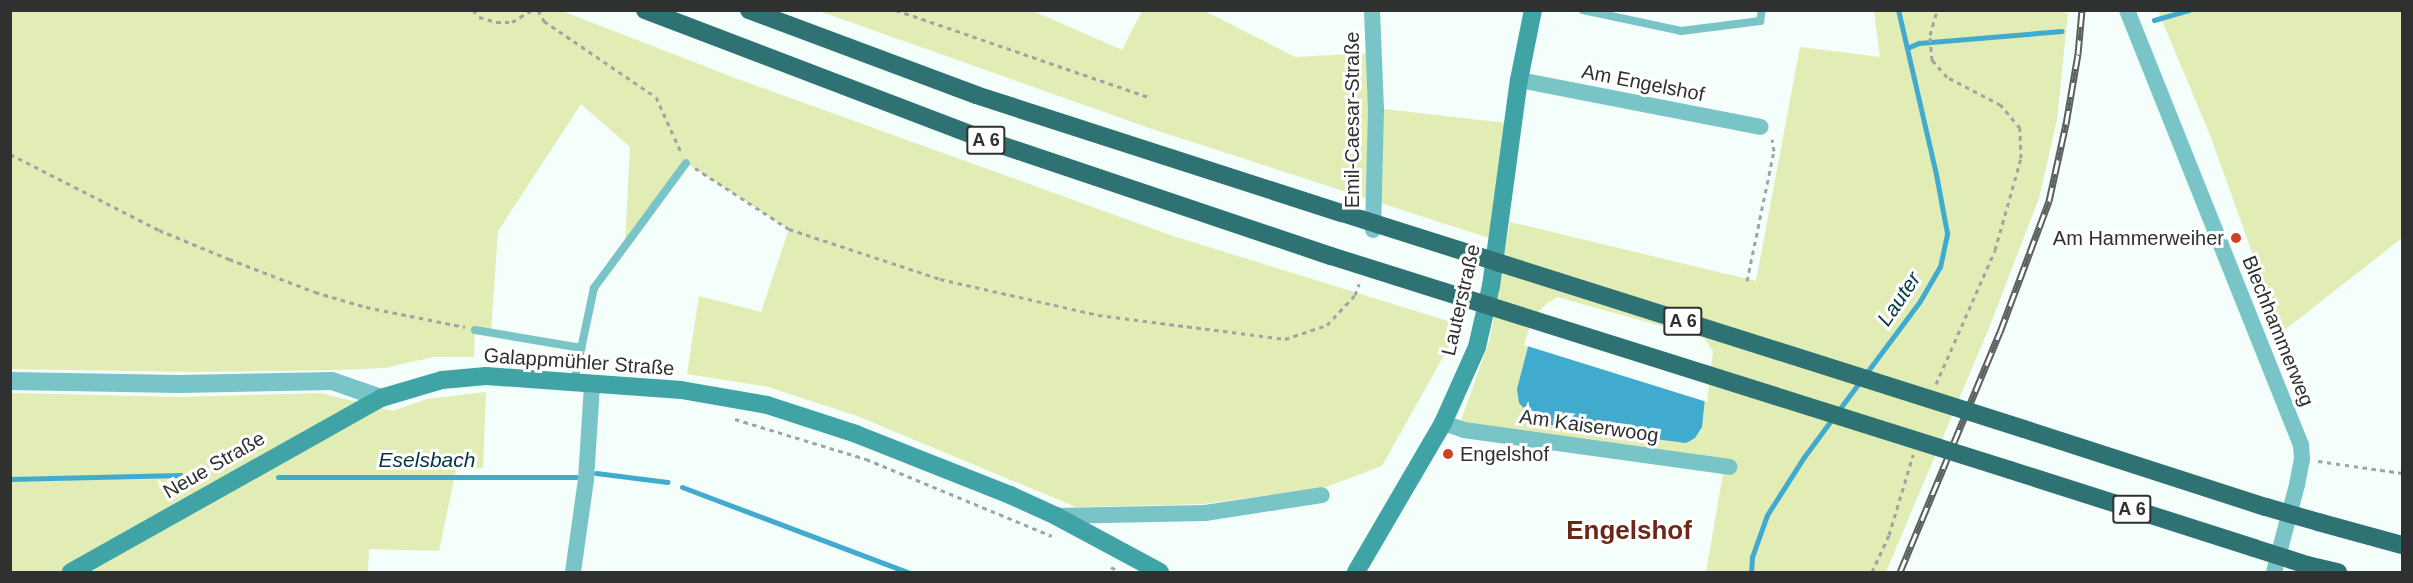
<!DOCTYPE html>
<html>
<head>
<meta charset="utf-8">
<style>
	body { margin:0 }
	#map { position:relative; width:2413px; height:583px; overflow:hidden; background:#f4fefa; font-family:Helvetica,sans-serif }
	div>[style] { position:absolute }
	.green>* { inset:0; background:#e2ecb5 }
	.water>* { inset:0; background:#41abcf }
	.pier>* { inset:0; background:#f4fefa }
	.stream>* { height:5px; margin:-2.5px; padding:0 2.5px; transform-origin:2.5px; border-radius:2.5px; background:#41abcf }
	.path>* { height:3px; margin-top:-1.5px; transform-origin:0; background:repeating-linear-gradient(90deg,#9ea5a2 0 4.5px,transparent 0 9px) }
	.service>* { height:8px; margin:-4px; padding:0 4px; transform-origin:4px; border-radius:4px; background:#78c4c6 }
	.minor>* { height:16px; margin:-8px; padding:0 8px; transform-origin:8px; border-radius:8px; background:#78c4c6 }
	.tertiary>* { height:18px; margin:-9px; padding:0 9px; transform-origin:9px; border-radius:9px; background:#78c4c6 }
	.secondary>* { height:18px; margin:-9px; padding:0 9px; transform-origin:9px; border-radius:9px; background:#40a4a7 }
	.motorway>* { height:18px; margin:-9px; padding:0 9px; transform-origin:9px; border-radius:9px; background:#2f7274 }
	.rail>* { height:7px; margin-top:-3.5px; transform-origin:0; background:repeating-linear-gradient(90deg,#fff 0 14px,#5b5f5e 0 28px); box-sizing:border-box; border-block:2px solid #5b5f5e }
	.motorway-bridge>* { height:18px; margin:-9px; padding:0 9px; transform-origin:9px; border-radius:9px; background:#2f7274 }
	.dots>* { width:16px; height:16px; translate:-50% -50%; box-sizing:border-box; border:3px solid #fff; border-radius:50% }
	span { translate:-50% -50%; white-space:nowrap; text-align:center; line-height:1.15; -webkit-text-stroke:6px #fff; paint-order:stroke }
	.shield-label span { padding:2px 4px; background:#fff; border:2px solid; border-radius:4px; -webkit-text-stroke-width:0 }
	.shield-label { font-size:18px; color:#2e3130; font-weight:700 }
	.street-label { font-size:20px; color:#2e3130 }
	.poi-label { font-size:20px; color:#2e3130 }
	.right { translate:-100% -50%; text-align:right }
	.left { translate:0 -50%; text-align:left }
	.water-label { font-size:21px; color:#053645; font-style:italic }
	.district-label { font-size:26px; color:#6b2818; font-weight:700 }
	.frame { position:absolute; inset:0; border:12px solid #2e3130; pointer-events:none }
</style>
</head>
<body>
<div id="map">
	<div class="green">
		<i style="clip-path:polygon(2044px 10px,2068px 13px,2057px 120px,2039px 198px,1989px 328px,1886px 572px,1706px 572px,1725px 462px,1460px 423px,1490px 339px,1510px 222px,1756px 281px,1800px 47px,1880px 57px,1874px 11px)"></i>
		<i style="clip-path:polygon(10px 11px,562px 11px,735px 78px,1173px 236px,1461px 325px,1382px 466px,1326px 487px,1204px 504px,1076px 507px,857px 416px,768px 387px,687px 374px,699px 296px,761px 312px,789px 229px,686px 163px,625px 245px,630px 147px,581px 104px,498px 231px,491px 332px,475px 330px,474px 357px,433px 357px,385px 368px,336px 370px,194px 372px,11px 369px)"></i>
		<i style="clip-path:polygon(819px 11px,1033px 11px,1122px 50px,1142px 11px,1205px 11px,1295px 57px,1372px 53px,1376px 108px,1506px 123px,1489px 238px,1149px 128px)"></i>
		<i style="clip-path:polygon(2158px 11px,2402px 11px,2402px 238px,2281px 333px,2210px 135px)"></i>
		<i style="clip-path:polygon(486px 392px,483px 468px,456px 470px,439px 551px,369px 549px,368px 572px,11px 572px,11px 393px,181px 397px,321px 393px,393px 411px,427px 399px)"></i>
	</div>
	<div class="water">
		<i style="clip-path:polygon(1535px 320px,1710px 351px,1702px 427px,1695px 438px,1686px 443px,1554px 426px,1531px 416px,1519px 403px,1517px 389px)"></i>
	</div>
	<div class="pier">
		<i style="clip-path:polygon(1557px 297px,1704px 338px,1713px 351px,1707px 402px,1524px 345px,1532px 319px,1546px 304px)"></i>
	</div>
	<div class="stream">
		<i style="left:2154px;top:20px;width:36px;rotate:-16deg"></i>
		<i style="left:1907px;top:48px;width:13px;rotate:-23deg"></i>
		<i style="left:1919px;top:43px;width:143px;rotate:-4.8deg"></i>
		<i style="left:1838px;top:411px;width:137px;rotate:-53.3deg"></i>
		<i style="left:1920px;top:301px;width:39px;rotate:-60deg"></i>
		<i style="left:1940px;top:267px;width:35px;rotate:-78deg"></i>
		<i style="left:1947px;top:233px;width:60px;rotate:-100.6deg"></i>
		<i style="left:1936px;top:174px;width:168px;rotate:-103deg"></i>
		<i style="left:596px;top:473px;width:72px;rotate:7.2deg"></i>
		<i style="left:278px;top:477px;width:298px"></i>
		<i style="left:10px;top:479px;width:171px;rotate:-1.3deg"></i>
		<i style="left:682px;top:487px;width:241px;rotate:20.7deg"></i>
		<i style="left:1751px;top:572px;width:15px;rotate:-86deg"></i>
		<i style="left:1752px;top:557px;width:45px;rotate:-70.3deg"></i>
		<i style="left:1767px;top:515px;width:69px;rotate:-57.5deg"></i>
		<i style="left:1804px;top:457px;width:47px;rotate:-53.6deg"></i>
	</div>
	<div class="path">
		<i style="left:473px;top:10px;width:9px;rotate:49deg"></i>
		<i style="left:479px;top:17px;width:18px;rotate:16deg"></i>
		<i style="left:496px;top:22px;width:16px"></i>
		<i style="left:512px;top:22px;width:23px;rotate:-31deg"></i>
		<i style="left:538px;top:10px;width:13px;rotate:61deg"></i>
		<i style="left:544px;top:21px;width:135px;rotate:34.2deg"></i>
		<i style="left:656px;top:97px;width:60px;rotate:65.6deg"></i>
		<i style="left:896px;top:10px;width:268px;rotate:19deg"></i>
		<i style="left:10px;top:154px;width:167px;rotate:27deg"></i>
		<i style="left:159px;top:230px;width:76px;rotate:22.5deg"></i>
		<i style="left:229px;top:259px;width:92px;rotate:21deg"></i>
		<i style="left:315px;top:292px;width:53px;rotate:16.4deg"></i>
		<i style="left:366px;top:307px;width:101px;rotate:11.4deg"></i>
		<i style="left:695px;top:168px;width:112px;rotate:33deg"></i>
		<i style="left:789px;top:229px;width:159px;rotate:18.3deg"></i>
		<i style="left:940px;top:279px;width:162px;rotate:12.8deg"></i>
		<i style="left:1098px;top:315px;width:189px;rotate:7.3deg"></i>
		<i style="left:1285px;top:339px;width:44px;rotate:-18.4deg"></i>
		<i style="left:1327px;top:325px;width:41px;rotate:-47deg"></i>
		<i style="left:1355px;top:295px;width:12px;rotate:-70deg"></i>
		<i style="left:1747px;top:281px;width:133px;rotate:-78.3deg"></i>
		<i style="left:1774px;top:151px;width:12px;rotate:-99deg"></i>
		<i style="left:1936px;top:384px;width:146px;rotate:-66.2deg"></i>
		<i style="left:1995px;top:250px;width:96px;rotate:-74.2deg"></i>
		<i style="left:2021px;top:158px;width:30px;rotate:-92deg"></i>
		<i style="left:2020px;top:128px;width:30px;rotate:-130deg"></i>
		<i style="left:2001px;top:105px;width:61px;rotate:-152.6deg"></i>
		<i style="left:1947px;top:77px;width:23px;rotate:-131deg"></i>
		<i style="left:1932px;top:60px;width:25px;rotate:-95deg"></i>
		<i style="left:1930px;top:35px;width:26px;rotate:-74deg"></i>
		<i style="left:735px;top:419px;width:137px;rotate:17deg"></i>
		<i style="left:866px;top:459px;width:201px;rotate:22.5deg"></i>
		<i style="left:2318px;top:461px;width:85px;rotate:8.1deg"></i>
		<i style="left:1111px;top:567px;width:10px;rotate:29deg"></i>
		<i style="left:1872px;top:572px;width:41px;rotate:-65.3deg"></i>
		<i style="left:1889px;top:535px;width:84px;rotate:-73.3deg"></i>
	</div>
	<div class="service">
		<i style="left:1583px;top:10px;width:100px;rotate:12.1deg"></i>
		<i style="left:1681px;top:31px;width:80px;rotate:-7.2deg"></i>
		<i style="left:1760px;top:21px;width:11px;rotate:-80deg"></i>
		<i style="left:475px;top:330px;width:108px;rotate:9.6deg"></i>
		<i style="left:574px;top:382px;width:96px;rotate:-78deg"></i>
		<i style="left:594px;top:288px;width:155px;rotate:-53.6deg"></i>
	</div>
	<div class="minor">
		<i style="left:1372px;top:10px;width:99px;rotate:87.7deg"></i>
		<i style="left:1376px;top:109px;width:121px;rotate:91.4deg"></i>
		<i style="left:2127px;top:10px;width:469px;rotate:68.2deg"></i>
		<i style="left:2301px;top:445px;width:14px;rotate:86deg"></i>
		<i style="left:2302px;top:459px;width:26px;rotate:101deg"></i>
		<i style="left:2297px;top:485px;width:90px;rotate:104.8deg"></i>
		<i style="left:1519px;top:80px;width:246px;rotate:11deg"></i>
		<i style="left:1443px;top:423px;width:22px;rotate:18deg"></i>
		<i style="left:1464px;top:430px;width:268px;rotate:7.9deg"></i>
		<i style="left:1056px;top:516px;width:149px;rotate:-1.2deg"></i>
		<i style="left:1205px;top:513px;width:118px;rotate:-8.7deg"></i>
		<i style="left:573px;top:572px;width:93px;rotate:-82deg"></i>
		<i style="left:586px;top:480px;width:96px;rotate:-86.4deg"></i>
	</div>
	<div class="tertiary">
		<i style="left:10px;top:381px;width:169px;rotate:1deg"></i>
		<i style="left:179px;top:384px;width:153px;rotate:-1.1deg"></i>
		<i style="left:332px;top:381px;width:52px;rotate:19.1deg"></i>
	</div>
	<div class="secondary">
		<i style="left:71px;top:572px;width:355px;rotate:-29.3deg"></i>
		<i style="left:381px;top:398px;width:64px;rotate:-16.4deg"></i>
		<i style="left:442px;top:380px;width:44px;rotate:-5.2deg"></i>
		<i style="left:486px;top:376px;width:196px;rotate:4.1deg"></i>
		<i style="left:681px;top:390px;width:87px;rotate:9.9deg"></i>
		<i style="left:767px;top:405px;width:94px;rotate:18deg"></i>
		<i style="left:856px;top:434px;width:166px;rotate:21.6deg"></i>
		<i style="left:1010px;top:495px;width:51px;rotate:24.5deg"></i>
		<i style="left:1056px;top:516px;width:118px;rotate:28.3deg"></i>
		<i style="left:1356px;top:572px;width:173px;rotate:-59.7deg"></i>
		<i style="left:1443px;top:423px;width:83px;rotate:-65.9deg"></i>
		<i style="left:1477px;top:347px;width:63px;rotate:-77.1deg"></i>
		<i style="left:1491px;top:286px;width:208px;rotate:-82.3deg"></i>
		<i style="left:1519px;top:80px;width:71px;rotate:-78.7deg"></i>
	</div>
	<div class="motorway">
		<i style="left:645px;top:10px;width:365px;rotate:20.9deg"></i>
		<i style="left:986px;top:140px;width:364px;rotate:18.6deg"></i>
		<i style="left:749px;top:10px;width:242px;rotate:20.5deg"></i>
		<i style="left:976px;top:95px;width:385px;rotate:17.9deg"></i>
		<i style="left:2024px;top:429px;width:254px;rotate:17.9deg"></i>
		<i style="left:2010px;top:470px;width:256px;rotate:17.7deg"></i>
		<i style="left:2318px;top:522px;width:87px;rotate:15.3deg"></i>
		<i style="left:2307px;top:565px;width:32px;rotate:13deg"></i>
	</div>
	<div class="rail">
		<i style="left:1900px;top:572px;width:260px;rotate:-67.4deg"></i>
		<i style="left:2000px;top:332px;width:140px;rotate:-69.5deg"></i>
		<i style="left:2049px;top:201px;width:79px;rotate:-77.6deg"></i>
		<i style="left:2066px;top:124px;width:71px;rotate:-80.3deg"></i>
		<i style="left:2078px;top:54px;width:44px;rotate:-84.8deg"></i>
	</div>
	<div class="motorway-bridge">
		<i style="left:1342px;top:213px;width:715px;rotate:17.57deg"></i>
		<i style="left:1331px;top:256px;width:712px;rotate:17.49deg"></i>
		<i style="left:2266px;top:507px;width:54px;rotate:16.1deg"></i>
		<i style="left:2254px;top:548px;width:56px;rotate:17.8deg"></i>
	</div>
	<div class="dots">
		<i style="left:2236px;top:238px;background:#cd4321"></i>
		<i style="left:1448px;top:454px;background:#cd4321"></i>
	</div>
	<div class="shield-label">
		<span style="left:986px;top:140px">A 6</span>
		<span style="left:1683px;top:321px">A 6</span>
		<span style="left:2132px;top:509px">A 6</span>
	</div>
	<div class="street-label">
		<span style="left:1643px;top:83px;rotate:11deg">Am Engelshof</span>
		<span style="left:1352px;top:120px;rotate:-90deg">Emil-Caesar-Straße</span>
		<span style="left:1461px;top:300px;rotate:-77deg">Lauterstraße</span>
		<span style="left:2278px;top:331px;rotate:68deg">Blechhammerweg</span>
		<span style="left:579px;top:362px;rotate:4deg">Galappmühler Straße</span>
		<span style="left:1589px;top:426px;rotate:8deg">Am Kaiserwoog</span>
		<span style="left:214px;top:465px;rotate:-30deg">Neue Straße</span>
	</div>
	<div class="poi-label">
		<span class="right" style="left:2224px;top:238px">Am Hammerweiher</span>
		<span class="left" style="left:1460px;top:454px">Engelshof</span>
	</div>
	<div class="water-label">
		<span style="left:1899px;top:299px;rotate:-56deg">Lauter</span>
		<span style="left:427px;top:460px">Eselsbach</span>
	</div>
	<div class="district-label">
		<span style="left:1629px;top:531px">Engelshof</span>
	</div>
	<div class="frame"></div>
</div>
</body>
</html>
